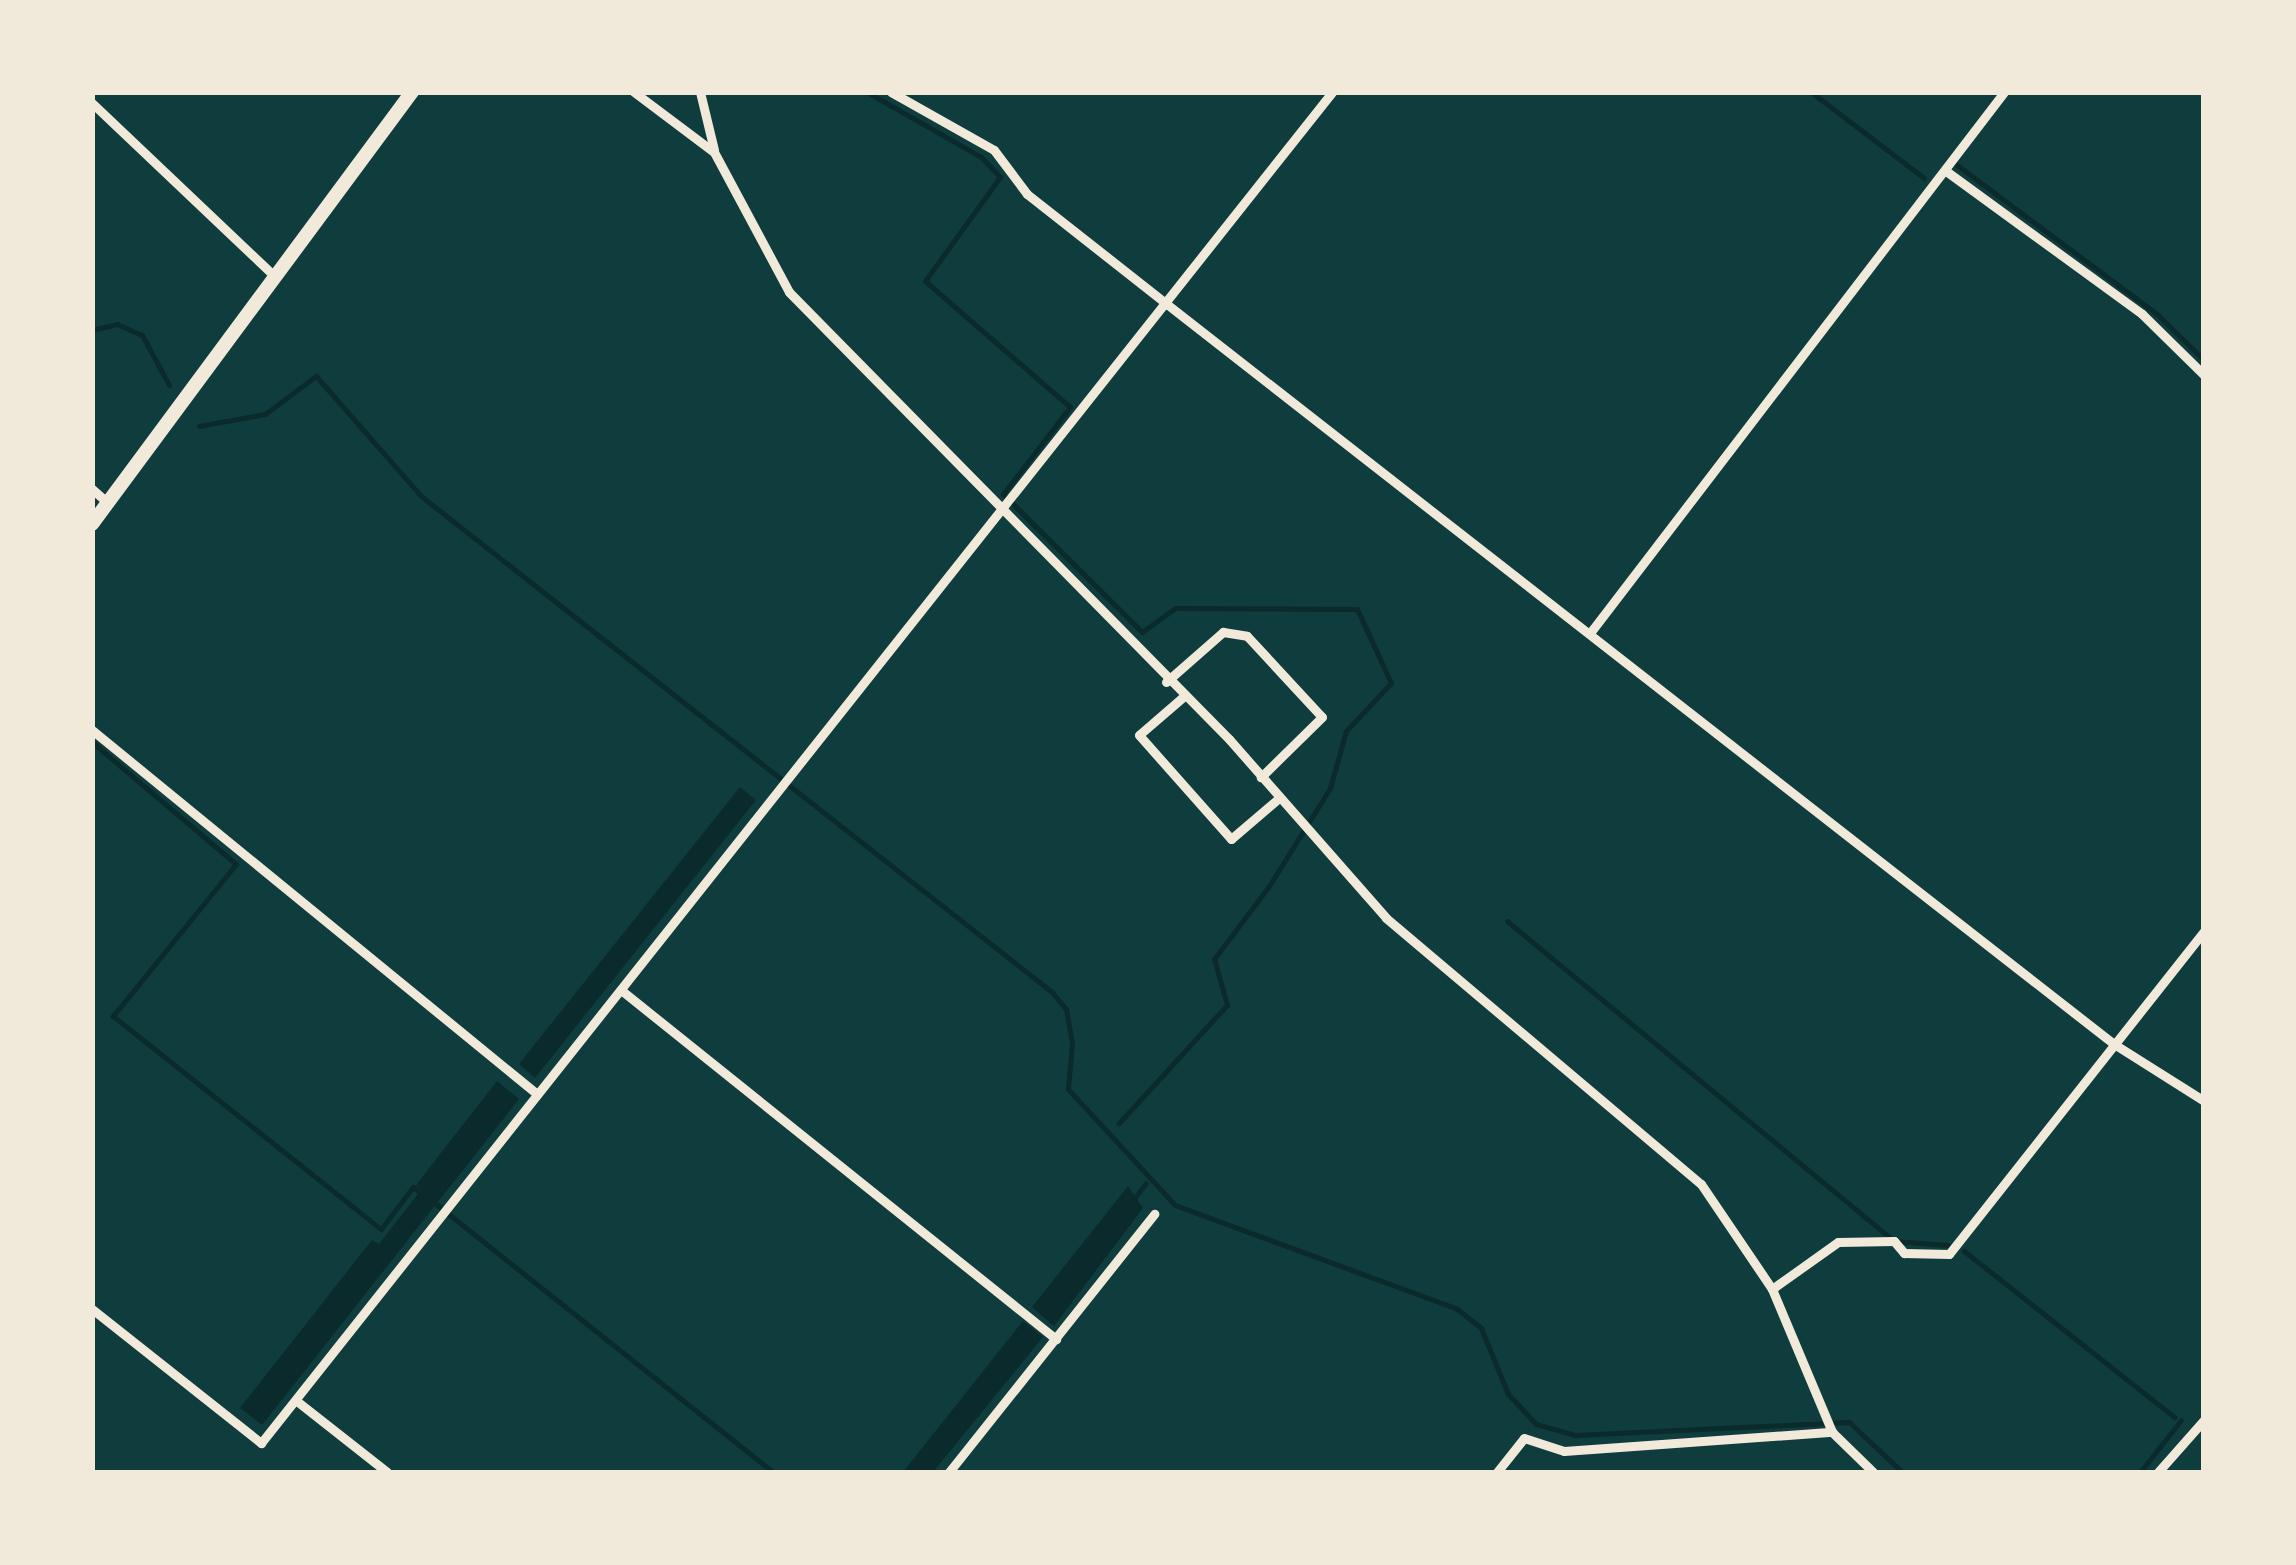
<!DOCTYPE html>
<html>
<head>
<meta charset="utf-8">
<style>
	body { margin:0 }
	#map { position:relative; width:2296px; height:1565px; overflow:hidden; background:#0f3d3e; font-family:"Titillium Web",sans-serif }
	div>[style] { position:absolute }
	.water>* { inset:0; background:#0a2a2b }
	.stream>* { height:5px; margin:-2.5px; padding:0 2.5px; transform-origin:2.5px; border-radius:2.5px; background:#0a2a2b }
	.minor>* { height:9px; margin:-4.5px; padding:0 4.5px; transform-origin:4.5px; border-radius:4.5px; background:#f1e9da }
	.primary>* { height:14px; margin:-7px; padding:0 7px; transform-origin:7px; border-radius:7px; background:#f1e9da }
	span { translate:-50% -50%; white-space:nowrap; text-align:center; line-height:1.15; -webkit-text-stroke:8px #f1e9da; paint-order:stroke }
	.frame { position:absolute; inset:0; border:95px solid #f1e9da; pointer-events:none }
</style>
</head>
<body>
<div id="map">
	<div class="water">
		<i style="clip-path:polygon(740px 787px,756px 800px,535px 1078px,519px 1064px)"></i>
		<i style="clip-path:polygon(497px 1081px,519px 1099px,262px 1425px,240px 1408px,372px 1240px,379px 1244px,421px 1190px,416px 1185px)"></i>
		<i style="clip-path:polygon(1128px 1186px,1143px 1208px,1054px 1326px,1032px 1307px)"></i>
		<i style="clip-path:polygon(1023px 1321px,1043px 1337px,933px 1472px,903px 1472px)"></i>
	</div>
	<div class="stream">
		<i style="left:867px;top:92px;width:131px;rotate:29.7deg"></i>
		<i style="left:981px;top:157px;width:28px;rotate:46deg"></i>
		<i style="left:1000px;top:177px;width:128px;rotate:125.8deg"></i>
		<i style="left:925px;top:281px;width:192px;rotate:41deg"></i>
		<i style="left:1070px;top:407px;width:110px;rotate:127.6deg"></i>
		<i style="left:1003px;top:494px;width:196px;rotate:44.8deg"></i>
		<i style="left:1142px;top:632px;width:41px;rotate:-36deg"></i>
		<i style="left:1175px;top:608px;width:182px;rotate:0.3deg"></i>
		<i style="left:1357px;top:609px;width:81px;rotate:65.3deg"></i>
		<i style="left:1391px;top:683px;width:66px;rotate:133.2deg"></i>
		<i style="left:1346px;top:731px;width:59px;rotate:105.7deg"></i>
		<i style="left:1330px;top:788px;width:115px;rotate:121.9deg"></i>
		<i style="left:1269px;top:886px;width:91px;rotate:127deg"></i>
		<i style="left:1214px;top:959px;width:48px;rotate:74.2deg"></i>
		<i style="left:1227px;top:1005px;width:161px;rotate:132.5deg"></i>
		<i style="left:1811px;top:92px;width:142px;rotate:37.3deg"></i>
		<i style="left:1957px;top:165px;width:251px;rotate:36.7deg"></i>
		<i style="left:2158px;top:315px;width:64px;rotate:44.4deg"></i>
		<i style="left:92px;top:330px;width:26px;rotate:-13deg"></i>
		<i style="left:117px;top:324px;width:27px;rotate:24deg"></i>
		<i style="left:142px;top:335px;width:57px;rotate:61.6deg"></i>
		<i style="left:199px;top:426px;width:67px;rotate:-10.3deg"></i>
		<i style="left:265px;top:414px;width:64px;rotate:-36.7deg"></i>
		<i style="left:316px;top:376px;width:159px;rotate:48.8deg"></i>
		<i style="left:421px;top:496px;width:803px;rotate:38.17deg"></i>
		<i style="left:1052px;top:992px;width:22px;rotate:51deg"></i>
		<i style="left:1066px;top:1009px;width:35px;rotate:80deg"></i>
		<i style="left:1072px;top:1043px;width:46px;rotate:95deg"></i>
		<i style="left:1068px;top:1089px;width:158px;rotate:47.3deg"></i>
		<i style="left:1175px;top:1205px;width:301px;rotate:20.2deg"></i>
		<i style="left:1457px;top:1309px;width:31px;rotate:38deg"></i>
		<i style="left:1481px;top:1328px;width:71px;rotate:67.8deg"></i>
		<i style="left:1508px;top:1394px;width:41px;rotate:47deg"></i>
		<i style="left:1536px;top:1424px;width:41px;rotate:15.8deg"></i>
		<i style="left:1575px;top:1435px;width:274px;rotate:-2.7deg"></i>
		<i style="left:1849px;top:1422px;width:73px;rotate:43.3deg"></i>
		<i style="left:92px;top:742px;width:189px;rotate:40.3deg"></i>
		<i style="left:236px;top:864px;width:196px;rotate:129deg"></i>
		<i style="left:113px;top:1016px;width:342px;rotate:38.5deg"></i>
		<i style="left:381px;top:1229px;width:53px;rotate:-52.7deg"></i>
		<i style="left:413px;top:1187px;width:11px;rotate:38deg"></i>
		<i style="left:1507px;top:921px;width:502px;rotate:39.59deg"></i>
		<i style="left:1894px;top:1241px;width:54px;rotate:4.2deg"></i>
		<i style="left:431px;top:1200px;width:437px;rotate:38.5deg"></i>
		<i style="left:1133px;top:1200px;width:21px;rotate:-53deg"></i>
		<i style="left:1964px;top:1251px;width:268px;rotate:38.3deg"></i>
		<i style="left:2140px;top:1472px;width:66px;rotate:-51.7deg"></i>
	</div>
	<div class="minor">
		<i style="left:634px;top:92px;width:100px;rotate:36.9deg"></i>
		<i style="left:714px;top:152px;width:159px;rotate:61.8deg"></i>
		<i style="left:789px;top:292px;width:627px;rotate:45.45deg"></i>
		<i style="left:1229px;top:739px;width:238px;rotate:48.7deg"></i>
		<i style="left:1386px;top:918px;width:412px;rotate:40.2deg"></i>
		<i style="left:1701px;top:1184px;width:127px;rotate:55.9deg"></i>
		<i style="left:1772px;top:1289px;width:155px;rotate:67.2deg"></i>
		<i style="left:1832px;top:1432px;width:57px;rotate:44.3deg"></i>
		<i style="left:700px;top:92px;width:60px;rotate:76.4deg"></i>
		<i style="left:891px;top:92px;width:118px;rotate:29.4deg"></i>
		<i style="left:994px;top:150px;width:55px;rotate:53.1deg"></i>
		<i style="left:1027px;top:194px;width:179px;rotate:38.2deg"></i>
		<i style="left:1168px;top:305px;width:1200px;rotate:38deg"></i>
		<i style="left:2114px;top:1044px;width:107px;rotate:32.3deg"></i>
		<i style="left:92px;top:103px;width:251px;rotate:43.5deg"></i>
		<i style="left:1946px;top:171px;width:243px;rotate:36.1deg"></i>
		<i style="left:2142px;top:314px;width:87px;rotate:44.5deg"></i>
		<i style="left:92px;top:489px;width:21px;rotate:41deg"></i>
		<i style="left:1590px;top:633px;width:681px;rotate:-52.57deg"></i>
		<i style="left:1166px;top:682px;width:76px;rotate:-41.3deg"></i>
		<i style="left:1223px;top:632px;width:24px;rotate:9deg"></i>
		<i style="left:1247px;top:636px;width:110px;rotate:47.2deg"></i>
		<i style="left:1322px;top:717px;width:86px;rotate:135.5deg"></i>
		<i style="left:1183px;top:697px;width:58px;rotate:139.2deg"></i>
		<i style="left:1139px;top:735px;width:139px;rotate:48.5deg"></i>
		<i style="left:1231px;top:839px;width:63px;rotate:-40.5deg"></i>
		<i style="left:92px;top:730px;width:575px;rotate:39.28deg"></i>
		<i style="left:621px;top:990px;width:558px;rotate:38.74deg"></i>
		<i style="left:1772px;top:1289px;width:81px;rotate:-35.5deg"></i>
		<i style="left:1838px;top:1242px;width:56px;rotate:-1deg"></i>
		<i style="left:1894px;top:1241px;width:16px;rotate:50deg"></i>
		<i style="left:1904px;top:1253px;width:45px;rotate:1.3deg"></i>
		<i style="left:1949px;top:1254px;width:412px;rotate:-51.7deg"></i>
		<i style="left:92px;top:1309px;width:216px;rotate:38.4deg"></i>
		<i style="left:261px;top:1443px;width:1724px;rotate:-51.59deg"></i>
		<i style="left:298px;top:1402px;width:113px;rotate:38.2deg"></i>
		<i style="left:949px;top:1472px;width:330px;rotate:-51.5deg"></i>
		<i style="left:1497px;top:1472px;width:43px;rotate:-51.5deg"></i>
		<i style="left:1524px;top:1438px;width:42px;rotate:18deg"></i>
		<i style="left:1564px;top:1451px;width:269px;rotate:-4.1deg"></i>
		<i style="left:2158px;top:1472px;width:69px;rotate:-48.5deg"></i>
	</div>
	<div class="primary">
		<i style="left:92px;top:524px;width:538px;rotate:-53.47deg"></i>
	</div>
	<div class="frame"></div>
</div>
</body>
</html>
